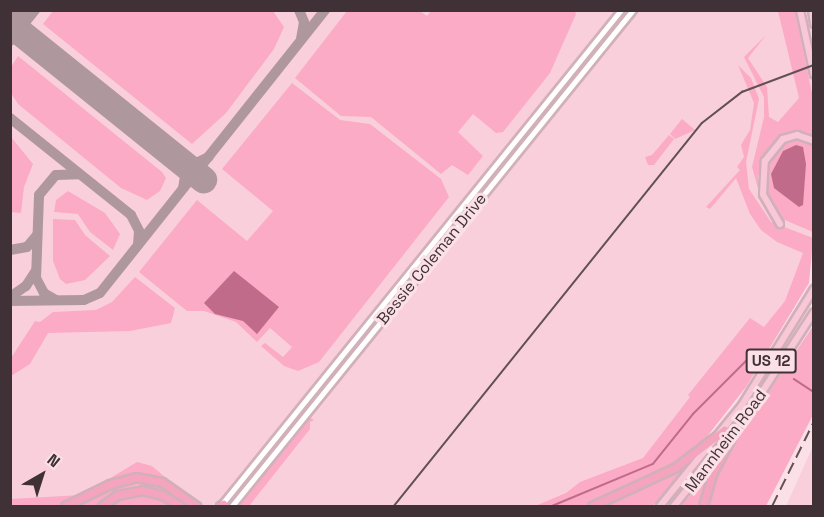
<!DOCTYPE html>
<html>
<head>
<meta charset="utf-8">
<style>
	body { margin:0 }
	#map { position:relative; width:824px; height:517px; overflow:hidden; background:#fce0e8; font-family:"Space Grotesk",sans-serif }
	div>[style] { position:absolute }
	.built>* { inset:0; background:#facfdc }
	.green>* { inset:0; background:#fbabc5 }
	.water>* { inset:0; background:#c16b8a }
	.stream>* { height:1.5px; margin:-0.75px; padding:0 0.75px; transform-origin:0.75px; border-radius:0.75px; background:#c16b8a }
	.taxiway>* { height:10px; margin:-5px; padding:0 5px; transform-origin:5px; border-radius:5px; background:#ae989e }
	.runway>* { height:27px; margin:-13.5px; padding:0 13.5px; transform-origin:13.5px; border-radius:13.5px; background:#ae989e }
	.roads { filter:drop-shadow(2px 0 #d1b0ba) drop-shadow(-2px 0 #d1b0ba) drop-shadow(0 2px #d1b0ba) drop-shadow(0 -2px #d1b0ba) }
	.minor>* { height:4.5px; margin:-2.25px; padding:0 2.25px; transform-origin:2.25px; border-radius:2.25px; background:#fff }
	.major>* { height:6px; margin:-3px; padding:0 3px; transform-origin:3px; border-radius:3px; background:#f8c8d8 }
	.highway>* { height:7px; margin:-3.5px; padding:0 3.5px; transform-origin:3.5px; border-radius:3.5px; background:#f4a4be }
	.tram>* { height:1.5px; margin:-0.75px; padding:0 0.75px; transform-origin:0.75px; border-radius:0.75px; background:#615155 }
	.rail>* { height:1.5px; margin-top:-0.75px; transform-origin:0; background:repeating-linear-gradient(90deg,#615155 0 12px,transparent 0 18px) }
	span { translate:-50% -50%; white-space:nowrap; text-align:center; line-height:1.15; -webkit-text-stroke:6px #fce0e8; paint-order:stroke }
	.shield-label span { padding:2px 4px; background:#fce0e8; border:2px solid; border-radius:4px; -webkit-text-stroke-width:0 }
	.shield-label { font-size:15px; color:#3f3135; font-weight:700 }
	.street-label { font-size:16px; color:#3f3135 }
	.frame { position:absolute; inset:0; border:12px solid #3f3135; pointer-events:none }
	.north { position:absolute; left:12px; top:445px; width:60px; height:60px; -webkit-text-stroke:4px #fce0e8; paint-order:stroke; rotate:39deg; font-size:16px; font-weight:700; line-height:24px; text-align:center; color:#3f3135 }
	.north::after { content:''; display:block; margin:auto; width:21px; height:27px; background:#3f3135; clip-path:polygon(50% 0,100% 100%,50% 72%,0 100%) }
</style>
</head>
<body>
<div id="map">
	<div class="built">
		<i style="clip-path:polygon(10px 11px,813px 11px,813px 257px,807px 275px,655px 468px,558px 506px,11px 506px)"></i>
		<i style="clip-path:polygon(813px 446px,813px 506px,786px 506px)"></i>
	</div>
	<div class="green">
		<i style="clip-path:polygon(273px 11px,284px 27px,274px 49px,226px 113px,192px 144px,43px 24px,53px 11px)"></i>
		<i style="clip-path:polygon(431px 11px,575px 10px,576px 14px,550px 73px,503px 132px,496px 133px,473px 114px,458px 132px,483px 156px,468px 175px,452px 165px,441px 174px,371px 117px,341px 116px,295px 78px,347px 11px,420px 11px,427px 16px)"></i>
		<i style="clip-path:polygon(778px 11px,795px 11px,813px 98px,813px 139px,790px 133px,769px 148px,758px 177px,762px 203px,752px 167px,764px 117px,764px 97px,744px 57px,766px 35px,748px 58px,767px 87px,769px 117px,778px 122px,799px 98px)"></i>
		<i style="clip-path:polygon(18px 56px,162px 172px,166px 178px,160px 191px,147px 200px,121px 188px,18px 104px,11px 93px,10px 69px)"></i>
		<i style="clip-path:polygon(738px 65px,751px 78px,759px 99px,746px 162px,749px 189px,771px 222px,813px 238px,809px 283px,746px 387px,698px 448px,680px 461px,585px 506px,535px 506px,566px 493px,580px 482px,643px 458px,690px 397px,688px 395px,750px 318px,764px 327px,785px 301px,803px 253px,777px 242px,761px 230px,750px 214px,736px 178px,710px 209px,706px 207px,740px 170px,737px 167px,744px 157px,741px 145px,750px 130px,754px 103px)"></i>
		<i style="clip-path:polygon(292px 83px,340px 120px,370px 124px,441px 179px,449px 197px,319px 362px,298px 371px,284px 366px,261px 346px,265px 343px,283px 357px,292px 347px,270px 328px,257px 342px,236px 322px,204px 311px,187px 311px,139px 272px,197px 200px,247px 241px,273px 211px,222px 169px)"></i>
		<i style="clip-path:polygon(682px 119px,695px 130px,675px 139px,670px 134px)"></i>
		<i style="clip-path:polygon(669px 135px,674px 139px,654px 165px,648px 165px,645px 157px,652px 155px)"></i>
		<i style="clip-path:polygon(11px 137px,33px 164px,24px 187px,21px 213px,11px 212px)"></i>
		<i style="clip-path:polygon(799px 138px,813px 145px,813px 232px,780px 218px,764px 190px,768px 161px,785px 141px)"></i>
		<i style="clip-path:polygon(68px 191px,105px 213px,120px 234px,113px 250px,90px 232px,78px 214px,54px 212px,56px 200px)"></i>
		<i style="clip-path:polygon(53px 219px,75px 220px,85px 235px,110px 256px,85px 280px,66px 284px,60px 279px,53px 261px)"></i>
		<i style="clip-path:polygon(135px 277px,175px 308px,171px 323px,130px 331px,48px 333px,30px 364px,11px 376px,11px 358px,35px 321px,40px 322px,53px 312px,96px 310px,112px 302px)"></i>
		<i style="clip-path:polygon(813px 326px,813px 415px,766px 506px,706px 506px,717px 469px)"></i>
		<i style="clip-path:polygon(309px 417px,314px 420px,310px 422px,310px 429px,249px 506px,236px 506px)"></i>
		<i style="clip-path:polygon(137px 462px,152px 466px,179px 489px,160px 478px,132px 474px,61px 505px,11px 506px,10px 499px,82px 495px)"></i>
		<i style="clip-path:polygon(681px 469px,683px 471px,653px 506px,601px 506px)"></i>
		<i style="clip-path:polygon(707px 476px,701px 506px,681px 506px)"></i>
		<i style="clip-path:polygon(133px 479px,159px 483px,176px 496px,138px 485px,118px 490px,97px 506px,73px 506px)"></i>
		<i style="clip-path:polygon(139px 494px,159px 498px,171px 506px,108px 506px,120px 498px)"></i>
	</div>
	<div class="water">
		<i style="clip-path:polygon(796px 145px,803px 147px,806px 164px,803px 205px,799px 207px,774px 188px,771px 174px,783px 151px)"></i>
		<i style="clip-path:polygon(234px 271px,279px 307px,257px 334px,243px 321px,215px 314px,204px 303px)"></i>
	</div>
	<div class="stream">
		<i style="left:794px;top:379px;width:24px;rotate:33deg"></i>
		<i style="left:552px;top:506px;width:109px;rotate:-22.6deg"></i>
		<i style="left:653px;top:464px;width:64px;rotate:-51.3deg"></i>
		<i style="left:693px;top:414px;width:85px;rotate:-45deg"></i>
	</div>
	<div class="taxiway">
		<i style="left:299px;top:10px;width:13px;rotate:67deg"></i>
		<i style="left:304px;top:22px;width:17px;rotate:100deg"></i>
		<i style="left:10px;top:18px;width:20px;rotate:-11deg"></i>
		<i style="left:10px;top:41px;width:40px;rotate:-51deg"></i>
		<i style="left:10px;top:118px;width:155px;rotate:38.7deg"></i>
		<i style="left:131px;top:215px;width:18px;rotate:63deg"></i>
		<i style="left:139px;top:231px;width:14px;rotate:94deg"></i>
		<i style="left:178px;top:159px;width:18px;rotate:68deg"></i>
		<i style="left:185px;top:176px;width:12px;rotate:99deg"></i>
		<i style="left:178px;top:159px;width:18px;rotate:13deg"></i>
		<i style="left:196px;top:163px;width:14px;rotate:-25deg"></i>
		<i style="left:10px;top:250px;width:17px;rotate:-10deg"></i>
		<i style="left:27px;top:247px;width:16px;rotate:-50deg"></i>
		<i style="left:10px;top:297px;width:19px;rotate:-35deg"></i>
		<i style="left:26px;top:286px;width:17px;rotate:-57deg"></i>
		<i style="left:56px;top:300px;width:14px;rotate:-150deg"></i>
		<i style="left:44px;top:293px;width:17px;rotate:-118deg"></i>
		<i style="left:36px;top:278px;width:83px;rotate:-87.9deg"></i>
		<i style="left:39px;top:195px;width:26px;rotate:-50deg"></i>
		<i style="left:56px;top:175px;width:23px;rotate:-2deg"></i>
		<i style="left:10px;top:301px;width:74px;rotate:-0.8deg"></i>
		<i style="left:84px;top:300px;width:17px;rotate:-24deg"></i>
		<i style="left:100px;top:293px;width:362px;rotate:-51.5deg"></i>
	</div>
	<div class="runway">
		<i style="left:10px;top:24px;width:248px;rotate:38.8deg"></i>
	</div>
	<div class="roads">
		<div class="minor">
			<i style="left:222px;top:504px;width:635px;rotate:-51.07deg"></i>
			<i style="left:232px;top:506px;width:638px;rotate:-51.05deg"></i>
		</div>
		<div class="major">
			<i style="left:800px;top:10px;width:66px;rotate:77.8deg"></i>
			<i style="left:812px;top:10px;width:14px;rotate:82deg"></i>
			<i style="left:780px;top:224px;width:34px;rotate:-120deg"></i>
			<i style="left:763px;top:194px;width:33px;rotate:-87deg"></i>
			<i style="left:765px;top:161px;width:28px;rotate:-51deg"></i>
			<i style="left:783px;top:139px;width:15px;rotate:-16deg"></i>
			<i style="left:797px;top:135px;width:18px;rotate:19deg"></i>
			<i style="left:660px;top:506px;width:130px;rotate:-50.9deg"></i>
			<i style="left:742px;top:405px;width:137px;rotate:-58.2deg"></i>
			<i style="left:674px;top:506px;width:118px;rotate:-51.2deg"></i>
			<i style="left:748px;top:414px;width:121px;rotate:-57.1deg"></i>
		</div>
		<div class="highway">
			<i style="left:65px;top:506px;width:50px;rotate:-26.1deg"></i>
			<i style="left:110px;top:484px;width:27px;rotate:-15deg"></i>
			<i style="left:136px;top:477px;width:26px;rotate:11deg"></i>
			<i style="left:162px;top:482px;width:42px;rotate:35.2deg"></i>
			<i style="left:102px;top:506px;width:19px;rotate:-36deg"></i>
			<i style="left:117px;top:495px;width:25px;rotate:-11deg"></i>
			<i style="left:142px;top:490px;width:21px;rotate:14deg"></i>
			<i style="left:162px;top:495px;width:21px;rotate:31deg"></i>
			<i style="left:220px;top:506px;width:4px;rotate:-34deg"></i>
			<i style="left:592px;top:506px;width:93px;rotate:-24.9deg"></i>
			<i style="left:676px;top:467px;width:61px;rotate:-37.6deg"></i>
			<i style="left:703px;top:506px;width:35px;rotate:-74deg"></i>
			<i style="left:713px;top:472px;width:38px;rotate:-62deg"></i>
		</div>
	</div>
	<div class="tram">
		<i style="left:394px;top:506px;width:491px;rotate:-51.2deg"></i>
		<i style="left:702px;top:123px;width:51px;rotate:-37.8deg"></i>
		<i style="left:742px;top:92px;width:77px;rotate:-20.6deg"></i>
	</div>
	<div class="rail">
		<i style="left:772px;top:506px;width:95px;rotate:-63.7deg"></i>
	</div>
	<div class="shield-label">
		<span style="left:771px;top:361px">US 12</span>
	</div>
	<div class="street-label">
		<span style="left:432px;top:259px;rotate:-51deg">Bessie Coleman Drive</span>
		<span style="left:726px;top:441px;rotate:-53deg">Mannheim Road</span>
	</div>
	<div class="frame"></div>
	<div class="north">N</div>
</div>
</body>
</html>
